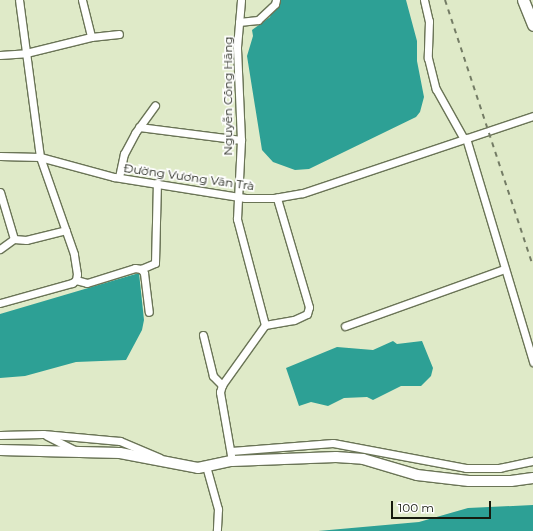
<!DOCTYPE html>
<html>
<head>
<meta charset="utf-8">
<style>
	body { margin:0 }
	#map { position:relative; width:533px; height:531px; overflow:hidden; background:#dfeac8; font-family:Montserrat,sans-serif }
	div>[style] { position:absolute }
	.water>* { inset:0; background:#2da095 }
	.roads { filter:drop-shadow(1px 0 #6a7456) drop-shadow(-1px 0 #6a7456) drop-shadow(0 1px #6a7456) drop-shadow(0 -1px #6a7456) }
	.street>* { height:7px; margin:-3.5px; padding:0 3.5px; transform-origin:3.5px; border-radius:3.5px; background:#fff }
	.secondary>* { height:10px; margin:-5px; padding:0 5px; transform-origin:5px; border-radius:5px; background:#fff }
	.primary>* { height:11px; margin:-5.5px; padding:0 5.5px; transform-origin:5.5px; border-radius:5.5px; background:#fff }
	.rail>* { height:2px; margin-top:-1px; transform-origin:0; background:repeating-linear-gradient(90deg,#737b64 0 5px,transparent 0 10px) }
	span { translate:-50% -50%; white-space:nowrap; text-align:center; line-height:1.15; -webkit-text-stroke:3.5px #fff; paint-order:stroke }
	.street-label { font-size:12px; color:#161a0e }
	.scale { position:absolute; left:391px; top:501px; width:100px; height:18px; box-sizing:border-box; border:2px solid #161a0e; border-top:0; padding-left:5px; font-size:12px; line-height:14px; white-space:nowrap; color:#161a0e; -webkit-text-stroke:3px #fff; paint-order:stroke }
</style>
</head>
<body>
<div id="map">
	<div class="water">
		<i style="clip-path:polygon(274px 0,406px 0,417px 41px,417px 61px,424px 97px,420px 112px,416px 117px,309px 169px,295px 170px,273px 162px,262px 150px,247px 56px,253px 36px,252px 30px,270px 17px)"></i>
		<i style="clip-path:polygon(139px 273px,144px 320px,142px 330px,126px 360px,76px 362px,25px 376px,0 378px,0 314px)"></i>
		<i style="clip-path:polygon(393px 341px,397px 344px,422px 341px,433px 368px,431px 376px,421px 386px,401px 386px,373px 400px,367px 397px,344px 398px,328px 406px,311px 402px,299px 406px,286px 368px,337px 347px,373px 350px)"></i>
		<i style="clip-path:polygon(533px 505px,533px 531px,318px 531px,419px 522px,468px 508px)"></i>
	</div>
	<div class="roads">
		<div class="street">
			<i style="left:82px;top:0;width:38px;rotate:76deg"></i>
			<i style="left:424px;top:0;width:22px;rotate:77deg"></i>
			<i style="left:429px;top:21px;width:37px;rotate:92deg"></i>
			<i style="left:428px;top:58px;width:32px;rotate:76deg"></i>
			<i style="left:436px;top:89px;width:57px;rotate:60.8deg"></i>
			<i style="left:239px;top:22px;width:19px;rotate:-6deg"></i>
			<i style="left:258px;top:20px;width:23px;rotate:-43deg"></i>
			<i style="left:275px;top:4px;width:4px;rotate:-76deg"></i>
			<i style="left:0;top:55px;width:26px;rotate:-4deg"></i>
			<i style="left:26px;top:53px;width:67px;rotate:-13.8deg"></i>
			<i style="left:91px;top:37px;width:28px;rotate:-6deg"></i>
			<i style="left:139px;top:127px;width:103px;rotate:7.3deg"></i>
			<i style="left:466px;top:138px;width:234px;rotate:73.3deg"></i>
			<i style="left:0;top:156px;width:40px;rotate:1.4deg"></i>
			<i style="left:40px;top:157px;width:77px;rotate:15.1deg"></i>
			<i style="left:114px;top:177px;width:133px;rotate:9.1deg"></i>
			<i style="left:245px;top:198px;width:29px"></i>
			<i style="left:274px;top:198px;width:29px;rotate:-10deg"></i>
			<i style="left:303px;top:193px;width:243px;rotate:-18.5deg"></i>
			<i style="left:119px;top:177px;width:24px;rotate:-78deg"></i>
			<i style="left:124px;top:154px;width:24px;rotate:-62deg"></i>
			<i style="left:135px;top:133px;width:34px;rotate:-54deg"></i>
			<i style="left:0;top:192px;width:49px;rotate:73.4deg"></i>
			<i style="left:14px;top:239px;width:12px;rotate:5deg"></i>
			<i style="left:26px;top:240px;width:41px;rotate:-14deg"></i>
			<i style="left:0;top:249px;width:17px;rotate:-36deg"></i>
			<i style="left:141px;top:269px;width:15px;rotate:-23deg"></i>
			<i style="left:155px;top:263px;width:80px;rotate:-88.6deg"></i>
			<i style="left:76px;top:280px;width:11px;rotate:15deg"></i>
			<i style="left:87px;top:283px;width:50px;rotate:-17.4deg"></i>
			<i style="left:135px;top:268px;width:6px;rotate:9deg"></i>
			<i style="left:141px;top:269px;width:5px;rotate:53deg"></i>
			<i style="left:144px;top:273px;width:39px;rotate:83deg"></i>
			<i style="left:0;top:303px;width:75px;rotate:-15.5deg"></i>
			<i style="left:72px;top:283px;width:5px;rotate:-37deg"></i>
			<i style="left:76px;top:280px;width:6px;rotate:-81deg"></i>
			<i style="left:77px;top:274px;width:20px;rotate:-99deg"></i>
			<i style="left:74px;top:254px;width:103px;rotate:-109.3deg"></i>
			<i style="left:40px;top:157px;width:158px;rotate:-97.6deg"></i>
			<i style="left:265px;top:325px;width:29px;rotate:-10deg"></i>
			<i style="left:294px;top:320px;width:14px;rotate:-25deg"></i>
			<i style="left:307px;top:314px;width:7px;rotate:-74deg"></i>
			<i style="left:309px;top:307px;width:114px;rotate:-106.4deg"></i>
			<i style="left:345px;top:326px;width:169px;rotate:-19.7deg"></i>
			<i style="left:203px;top:335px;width:42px;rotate:76.3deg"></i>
			<i style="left:213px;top:376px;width:13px;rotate:45deg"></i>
			<i style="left:0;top:435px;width:43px;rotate:-1.3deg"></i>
			<i style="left:43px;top:434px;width:77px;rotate:5.2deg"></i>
			<i style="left:120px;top:441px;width:43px;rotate:23deg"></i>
			<i style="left:47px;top:436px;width:34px;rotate:27deg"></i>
			<i style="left:231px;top:451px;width:102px;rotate:-4.5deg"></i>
			<i style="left:333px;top:443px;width:135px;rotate:10.6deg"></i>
			<i style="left:466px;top:468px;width:33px"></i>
			<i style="left:499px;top:468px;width:35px;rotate:-12deg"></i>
			<i style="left:232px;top:461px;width:70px;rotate:-99.9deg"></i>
			<i style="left:220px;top:392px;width:7px;rotate:-74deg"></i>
			<i style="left:222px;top:385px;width:74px;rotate:-54.4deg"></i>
			<i style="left:265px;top:325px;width:110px;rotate:-104.8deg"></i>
			<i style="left:237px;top:219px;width:79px;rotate:-87.1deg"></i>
			<i style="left:241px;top:140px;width:93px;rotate:-92.5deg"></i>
			<i style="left:237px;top:47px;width:47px;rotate:-85.1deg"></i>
			<i style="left:206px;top:466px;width:45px;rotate:74.4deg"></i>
			<i style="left:218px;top:509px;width:22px;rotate:93deg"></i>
		</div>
		<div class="secondary">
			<i style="left:0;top:450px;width:120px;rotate:1.4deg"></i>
			<i style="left:120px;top:453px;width:79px;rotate:10.9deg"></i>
			<i style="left:198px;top:468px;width:35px;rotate:-12deg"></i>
			<i style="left:232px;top:461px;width:104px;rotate:-2.2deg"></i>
			<i style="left:336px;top:457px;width:27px;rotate:4deg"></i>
			<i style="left:363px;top:459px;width:56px;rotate:16.5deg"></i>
			<i style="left:417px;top:475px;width:52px;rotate:6.6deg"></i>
			<i style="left:469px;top:481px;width:42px"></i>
			<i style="left:511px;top:481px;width:22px;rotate:-8deg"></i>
		</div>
		<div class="primary">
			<i style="left:523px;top:0;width:27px;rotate:68deg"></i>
		</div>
	</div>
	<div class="rail">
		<i style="left:445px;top:0;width:280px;rotate:71.7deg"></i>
	</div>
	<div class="street-label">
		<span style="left:228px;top:96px;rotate:-90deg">Nguyễn Công Hãng</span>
		<span style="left:189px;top:177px;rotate:8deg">Đường Vương Văn Trà</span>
	</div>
	<div class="scale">100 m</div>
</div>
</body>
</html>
